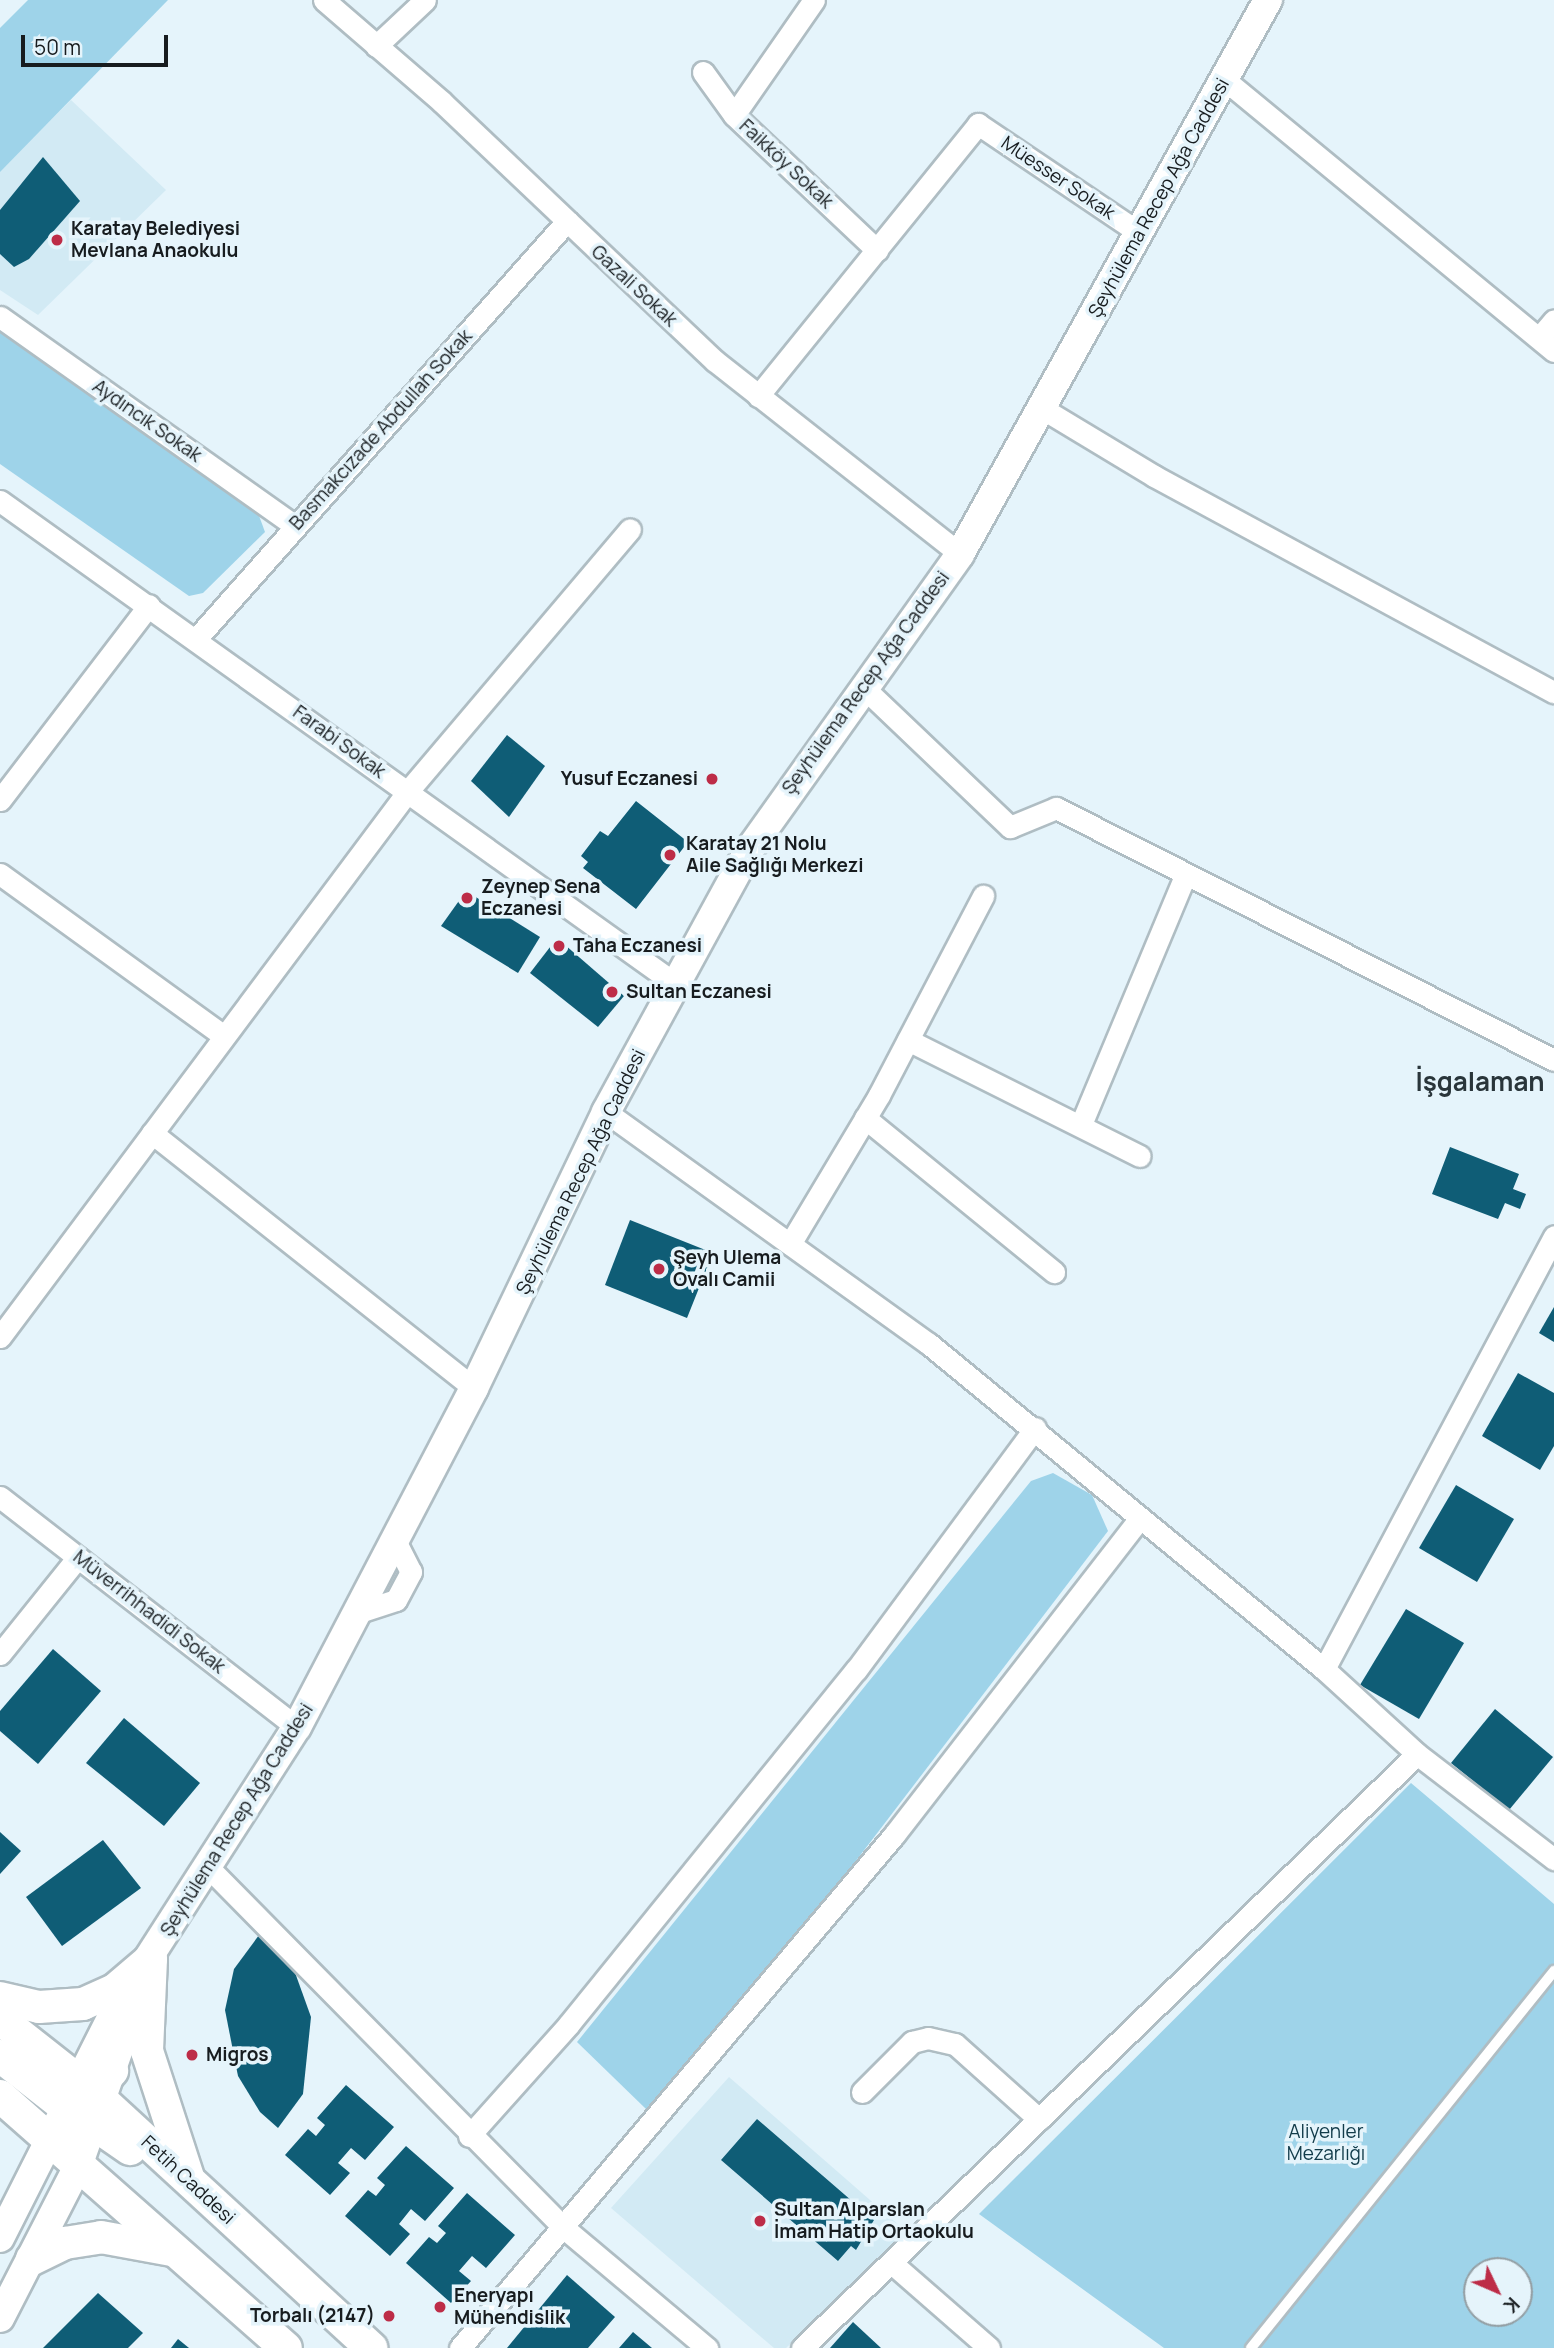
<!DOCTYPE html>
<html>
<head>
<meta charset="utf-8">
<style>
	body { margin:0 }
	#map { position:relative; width:1554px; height:2348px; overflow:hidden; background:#e5f4fb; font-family:Manrope,sans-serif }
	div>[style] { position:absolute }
	.built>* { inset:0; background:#d2eaf4 }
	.green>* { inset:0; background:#9ed3e9 }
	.building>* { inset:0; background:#0f5d76 }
	.roads { filter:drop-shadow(2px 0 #afbdc3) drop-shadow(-2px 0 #afbdc3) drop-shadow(0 2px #afbdc3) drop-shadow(0 -2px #afbdc3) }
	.lane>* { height:10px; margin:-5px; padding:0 5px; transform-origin:5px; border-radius:5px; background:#fff }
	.street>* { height:21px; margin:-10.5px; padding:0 10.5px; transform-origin:10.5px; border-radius:10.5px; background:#fff }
	.secondary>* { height:28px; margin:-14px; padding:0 14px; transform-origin:14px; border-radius:14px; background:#fff }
	.primary>* { height:32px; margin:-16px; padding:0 16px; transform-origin:16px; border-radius:16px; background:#fff }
	.dots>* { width:19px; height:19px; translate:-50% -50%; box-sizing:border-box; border:4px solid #e5f4fb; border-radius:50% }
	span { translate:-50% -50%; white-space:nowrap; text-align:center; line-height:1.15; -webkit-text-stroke:7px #e5f4fb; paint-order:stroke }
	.street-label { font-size:19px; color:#171c1f }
	.poi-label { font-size:19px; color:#171c1f; font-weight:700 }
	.left { translate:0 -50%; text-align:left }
	.right { translate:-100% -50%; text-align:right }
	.park-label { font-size:19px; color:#113b4a }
	.district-label { font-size:26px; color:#29353a; font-weight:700 }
	.north { position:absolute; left:1463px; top:2257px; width:70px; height:70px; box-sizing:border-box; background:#e5f4fb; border:2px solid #939ea3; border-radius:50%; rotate:134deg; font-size:19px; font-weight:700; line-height:28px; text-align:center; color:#171c1f }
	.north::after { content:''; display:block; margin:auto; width:24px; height:32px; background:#bd2c47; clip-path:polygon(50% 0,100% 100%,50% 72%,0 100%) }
	.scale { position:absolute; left:21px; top:35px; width:147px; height:32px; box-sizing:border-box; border:4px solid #171c1f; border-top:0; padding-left:9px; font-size:21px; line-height:24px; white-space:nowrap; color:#171c1f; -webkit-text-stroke:5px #e5f4fb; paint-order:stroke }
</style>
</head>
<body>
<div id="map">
	<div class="built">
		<i style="clip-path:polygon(71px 100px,166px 190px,38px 315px,0 290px,0 170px)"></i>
		<i style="clip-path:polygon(729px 2077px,909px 2234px,786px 2348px,774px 2348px,611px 2208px)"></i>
	</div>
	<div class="green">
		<i style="clip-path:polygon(28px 0,168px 0,0 172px,0 28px)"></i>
		<i style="clip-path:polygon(0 330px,258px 513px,265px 532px,203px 593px,189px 596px,0 464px)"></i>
		<i style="clip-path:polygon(1053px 1473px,1092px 1495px,1108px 1531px,784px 1955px,646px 2109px,577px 2042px,1031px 1481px)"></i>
		<i style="clip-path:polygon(evenodd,1411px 1783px,1554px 1904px,1554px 2348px,1164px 2348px,979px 2214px,1411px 1783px,1477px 2271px,1519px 2271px,1519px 2313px,1477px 2313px,1477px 2271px)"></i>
	</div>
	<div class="building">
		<i style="clip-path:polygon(43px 157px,80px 201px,29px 259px,14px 267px,0 254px,0 210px)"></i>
		<i style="clip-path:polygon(507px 735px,545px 766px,509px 817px,471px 781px)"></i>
		<i style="clip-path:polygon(636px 801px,688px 842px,636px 909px,583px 868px,588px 862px,581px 856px,600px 831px,608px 836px)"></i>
		<i style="clip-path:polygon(466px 891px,540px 937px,518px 973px,441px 926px)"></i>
		<i style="clip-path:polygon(557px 938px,624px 996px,598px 1027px,530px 973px)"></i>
		<i style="clip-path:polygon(1450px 1147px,1519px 1174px,1513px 1189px,1526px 1194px,1520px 1209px,1505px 1203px,1498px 1219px,1432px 1194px)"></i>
		<i style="clip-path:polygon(630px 1220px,713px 1253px,687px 1318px,605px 1285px)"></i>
		<i style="clip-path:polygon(1554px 1307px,1554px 1342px,1539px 1333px)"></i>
		<i style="clip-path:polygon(1518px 1373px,1554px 1393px,1554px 1446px,1540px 1470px,1482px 1436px)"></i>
		<i style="clip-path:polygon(1456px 1485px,1514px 1519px,1477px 1582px,1419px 1548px)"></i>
		<i style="clip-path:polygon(1406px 1609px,1464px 1643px,1419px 1719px,1360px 1685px)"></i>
		<i style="clip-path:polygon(53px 1649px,101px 1691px,38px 1764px,0 1731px,0 1711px)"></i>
		<i style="clip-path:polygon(1495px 1709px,1553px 1757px,1509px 1810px,1451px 1763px)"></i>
		<i style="clip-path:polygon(124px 1718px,200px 1783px,164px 1826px,86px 1763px)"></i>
		<i style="clip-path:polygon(0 1832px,21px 1851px,0 1874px)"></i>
		<i style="clip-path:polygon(103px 1840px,141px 1888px,62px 1946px,26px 1897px)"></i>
		<i style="clip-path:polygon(262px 1931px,293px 1967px,311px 2017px,303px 2094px,278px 2128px,260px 2112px,238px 2076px,225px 2010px,234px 1969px)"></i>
		<i style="clip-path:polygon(346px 2085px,394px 2127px,365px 2160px,351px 2148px,338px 2163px,350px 2173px,330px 2195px,285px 2155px,308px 2129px,316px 2136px,325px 2125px,317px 2118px)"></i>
		<i style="clip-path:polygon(757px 2119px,874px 2220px,856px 2250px,851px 2246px,838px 2261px,721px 2160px)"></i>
		<i style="clip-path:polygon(406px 2146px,454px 2188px,425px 2221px,411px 2209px,399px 2224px,410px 2234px,390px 2256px,345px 2216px,368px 2190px,376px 2196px,385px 2185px,377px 2178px)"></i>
		<i style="clip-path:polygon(467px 2193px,515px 2235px,486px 2268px,472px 2256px,459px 2271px,471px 2281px,451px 2303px,406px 2263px,429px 2237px,437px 2243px,446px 2233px,438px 2226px)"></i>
		<i style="clip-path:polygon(567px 2275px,615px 2317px,588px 2348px,507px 2348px)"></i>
		<i style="clip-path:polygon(98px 2293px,143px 2333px,128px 2348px,43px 2348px)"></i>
		<i style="clip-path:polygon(853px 2322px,881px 2348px,830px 2348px)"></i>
		<i style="clip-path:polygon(633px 2332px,652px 2348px,619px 2348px)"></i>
		<i style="clip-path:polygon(178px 2339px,189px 2348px,171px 2348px)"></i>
	</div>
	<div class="roads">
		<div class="lane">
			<i style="left:1251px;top:2348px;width:484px;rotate:-51.2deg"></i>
		</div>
		<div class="street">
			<i style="left:324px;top:0;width:156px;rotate:40.8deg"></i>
			<i style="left:442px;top:102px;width:376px;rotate:43.5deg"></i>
			<i style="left:715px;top:361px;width:312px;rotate:38.2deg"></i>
			<i style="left:376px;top:46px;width:67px;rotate:-43.2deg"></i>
			<i style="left:703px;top:72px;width:53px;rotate:54.2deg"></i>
			<i style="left:734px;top:115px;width:197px;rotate:43.4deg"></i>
			<i style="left:1225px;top:80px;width:426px;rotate:39.5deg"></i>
			<i style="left:734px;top:115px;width:140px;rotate:-55.2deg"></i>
			<i style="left:0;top:317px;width:362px;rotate:35.3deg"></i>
			<i style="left:1539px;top:338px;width:23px;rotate:-50deg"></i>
			<i style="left:758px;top:396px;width:350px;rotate:-51deg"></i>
			<i style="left:978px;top:124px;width:193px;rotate:34deg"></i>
			<i style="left:1043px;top:409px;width:130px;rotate:31.1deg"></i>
			<i style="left:1154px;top:476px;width:455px;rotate:28.4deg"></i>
			<i style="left:0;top:501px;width:832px;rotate:35.56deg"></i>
			<i style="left:196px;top:639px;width:559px;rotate:-48.41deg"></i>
			<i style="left:864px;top:688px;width:202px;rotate:43.6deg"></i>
			<i style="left:1010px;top:827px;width:50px;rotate:-22.4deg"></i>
			<i style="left:1056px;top:808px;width:558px;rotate:26.84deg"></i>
			<i style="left:0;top:800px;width:245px;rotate:-52.6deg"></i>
			<i style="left:0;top:874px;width:273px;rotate:35.9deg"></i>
			<i style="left:908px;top:1040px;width:259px;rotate:26.6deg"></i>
			<i style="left:606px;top:1112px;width:398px;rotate:35.7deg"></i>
			<i style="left:929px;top:1344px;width:512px;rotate:39.45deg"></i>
			<i style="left:1324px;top:1669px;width:126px;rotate:42.4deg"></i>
			<i style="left:1417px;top:1754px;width:173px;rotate:37.5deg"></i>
			<i style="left:865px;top:1118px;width:244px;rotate:39.2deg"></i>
			<i style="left:1082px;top:1122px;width:267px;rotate:-67.3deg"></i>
			<i style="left:152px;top:1133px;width:411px;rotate:38.4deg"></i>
			<i style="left:790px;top:1244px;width:174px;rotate:-59.1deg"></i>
			<i style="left:879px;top:1095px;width:225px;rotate:-62.4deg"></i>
			<i style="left:0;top:1337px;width:682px;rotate:-53.23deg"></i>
			<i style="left:408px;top:791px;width:343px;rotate:-49.7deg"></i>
			<i style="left:0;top:1497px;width:376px;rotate:37.8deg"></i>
			<i style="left:356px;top:1613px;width:42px;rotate:-18deg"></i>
			<i style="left:396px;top:1600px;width:32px;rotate:-62deg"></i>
			<i style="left:411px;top:1572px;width:38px;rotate:-117deg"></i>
			<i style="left:0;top:1654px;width:124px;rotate:-51.2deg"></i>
			<i style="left:1324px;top:1669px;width:490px;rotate:-62deg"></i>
			<i style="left:206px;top:1865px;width:510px;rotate:45.4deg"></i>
			<i style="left:564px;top:2228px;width:187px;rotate:40deg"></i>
			<i style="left:862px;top:2092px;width:71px;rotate:-45deg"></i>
			<i style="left:912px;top:2042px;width:16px;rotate:-14deg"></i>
			<i style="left:928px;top:2038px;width:28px;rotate:13deg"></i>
			<i style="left:955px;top:2044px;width:113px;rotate:41.8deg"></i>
			<i style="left:469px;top:2136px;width:150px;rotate:-48.2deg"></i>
			<i style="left:569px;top:2024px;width:456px;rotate:-51deg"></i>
			<i style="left:856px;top:1670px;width:301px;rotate:-53.5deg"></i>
			<i style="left:894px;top:2265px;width:126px;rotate:41.1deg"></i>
			<i style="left:460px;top:2348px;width:672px;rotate:-49.77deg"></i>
			<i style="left:894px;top:1835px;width:401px;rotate:-52.2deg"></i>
			<i style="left:802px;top:2348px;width:855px;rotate:-44deg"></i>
		</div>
		<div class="secondary">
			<i style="left:0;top:2238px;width:255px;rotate:-63.2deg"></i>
			<i style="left:115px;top:2010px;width:336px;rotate:-57.3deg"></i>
			<i style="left:297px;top:1727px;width:382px;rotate:-62.4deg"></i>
			<i style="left:474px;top:1388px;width:306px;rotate:-64.4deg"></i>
			<i style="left:606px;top:1112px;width:295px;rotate:-61.4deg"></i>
			<i style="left:747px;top:853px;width:367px;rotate:-54.5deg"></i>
			<i style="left:960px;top:554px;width:634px;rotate:-60.93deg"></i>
			<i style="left:0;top:2318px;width:171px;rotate:-62.8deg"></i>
			<i style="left:78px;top:2166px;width:181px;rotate:-70.7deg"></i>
		</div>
		<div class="primary">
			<i style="left:151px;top:1959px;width:92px;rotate:92.5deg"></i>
			<i style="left:147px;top:2051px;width:133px;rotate:72deg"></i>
			<i style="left:0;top:1998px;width:40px;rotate:13deg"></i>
			<i style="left:39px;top:2007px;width:44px;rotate:-3.9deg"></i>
			<i style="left:83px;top:2004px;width:36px;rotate:-24deg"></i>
			<i style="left:116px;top:1989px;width:46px;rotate:-40.6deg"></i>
			<i style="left:0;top:2019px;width:120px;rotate:38.2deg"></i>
			<i style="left:94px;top:2093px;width:377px;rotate:42.6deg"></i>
			<i style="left:0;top:2056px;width:81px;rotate:38deg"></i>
			<i style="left:64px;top:2106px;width:16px;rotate:-4deg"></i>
			<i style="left:80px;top:2105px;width:47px;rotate:-46.7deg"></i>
			<i style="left:0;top:2096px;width:381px;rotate:41.4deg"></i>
			<i style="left:48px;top:2139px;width:32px;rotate:-30deg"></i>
			<i style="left:76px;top:2123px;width:18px;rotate:3deg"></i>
			<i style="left:94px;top:2124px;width:44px;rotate:34.8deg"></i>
			<i style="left:32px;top:2259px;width:37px;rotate:-26deg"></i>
			<i style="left:65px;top:2243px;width:36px;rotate:-9deg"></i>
			<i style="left:101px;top:2237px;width:72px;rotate:10.4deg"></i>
		</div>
	</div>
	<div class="dots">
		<i style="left:57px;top:240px;background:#bd2c47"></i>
		<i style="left:712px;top:779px;background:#bd2c47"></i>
		<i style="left:670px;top:855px;background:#bd2c47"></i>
		<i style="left:467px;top:898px;background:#bd2c47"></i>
		<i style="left:559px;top:946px;background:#bd2c47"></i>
		<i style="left:612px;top:992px;background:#bd2c47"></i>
		<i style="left:659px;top:1269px;background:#bd2c47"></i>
		<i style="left:192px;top:2055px;background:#bd2c47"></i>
		<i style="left:760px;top:2221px;background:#bd2c47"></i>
		<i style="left:440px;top:2307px;background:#bd2c47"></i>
		<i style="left:389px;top:2316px;background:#bd2c47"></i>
	</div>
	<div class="street-label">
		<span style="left:786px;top:164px;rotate:43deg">Faikköy Sokak</span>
		<span style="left:1058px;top:178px;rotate:34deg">Müesser Sokak</span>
		<span style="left:1159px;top:198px;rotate:-61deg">Şeyhülema Recep Ağa Caddesi</span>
		<span style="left:634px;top:286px;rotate:43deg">Gazali Sokak</span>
		<span style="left:147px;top:421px;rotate:35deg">Aydıncık Sokak</span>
		<span style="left:381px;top:430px;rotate:-48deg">Basmakcızade Abdullah Sokak</span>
		<span style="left:866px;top:683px;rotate:-54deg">Şeyhülema Recep Ağa Caddesi</span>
		<span style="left:339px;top:742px;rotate:36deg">Farabi Sokak</span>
		<span style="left:581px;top:1172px;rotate:-64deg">Şeyhülema Recep Ağa Caddesi</span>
		<span style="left:149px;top:1612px;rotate:38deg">Müverrihhadidi Sokak</span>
		<span style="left:237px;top:1820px;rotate:-58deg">Şeyhülema Recep Ağa Caddesi</span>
		<span style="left:188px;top:2180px;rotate:43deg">Fetih Caddesi</span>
	</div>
	<div class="poi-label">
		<span class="left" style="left:71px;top:240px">Karatay Belediyesi<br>Mevlana Anaokulu</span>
		<span class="right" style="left:698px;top:779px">Yusuf Eczanesi</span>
		<span class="left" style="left:686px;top:855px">Karatay 21 Nolu<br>Aile Sağlığı Merkezi</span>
		<span class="left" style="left:481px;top:898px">Zeynep Sena<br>Eczanesi</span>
		<span class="left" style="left:573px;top:946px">Taha Eczanesi</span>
		<span class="left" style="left:626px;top:992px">Sultan Eczanesi</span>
		<span class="left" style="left:673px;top:1269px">Şeyh Ulema<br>Ovalı Camii</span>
		<span class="left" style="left:206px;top:2055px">Migros</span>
		<span class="left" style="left:774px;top:2221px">Sultan Alparslan<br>İmam Hatip Ortaokulu</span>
		<span class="left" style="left:454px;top:2307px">Eneryapı<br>Mühendislik</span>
		<span class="right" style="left:375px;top:2316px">Torbalı (2147)</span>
	</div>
	<div class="park-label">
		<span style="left:1326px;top:2143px">Aliyenler<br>Mezarlığı</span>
	</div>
	<div class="district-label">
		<span style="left:1480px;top:1082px">İşgalaman</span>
	</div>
	<div class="north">K</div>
	<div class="scale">50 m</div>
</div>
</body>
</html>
